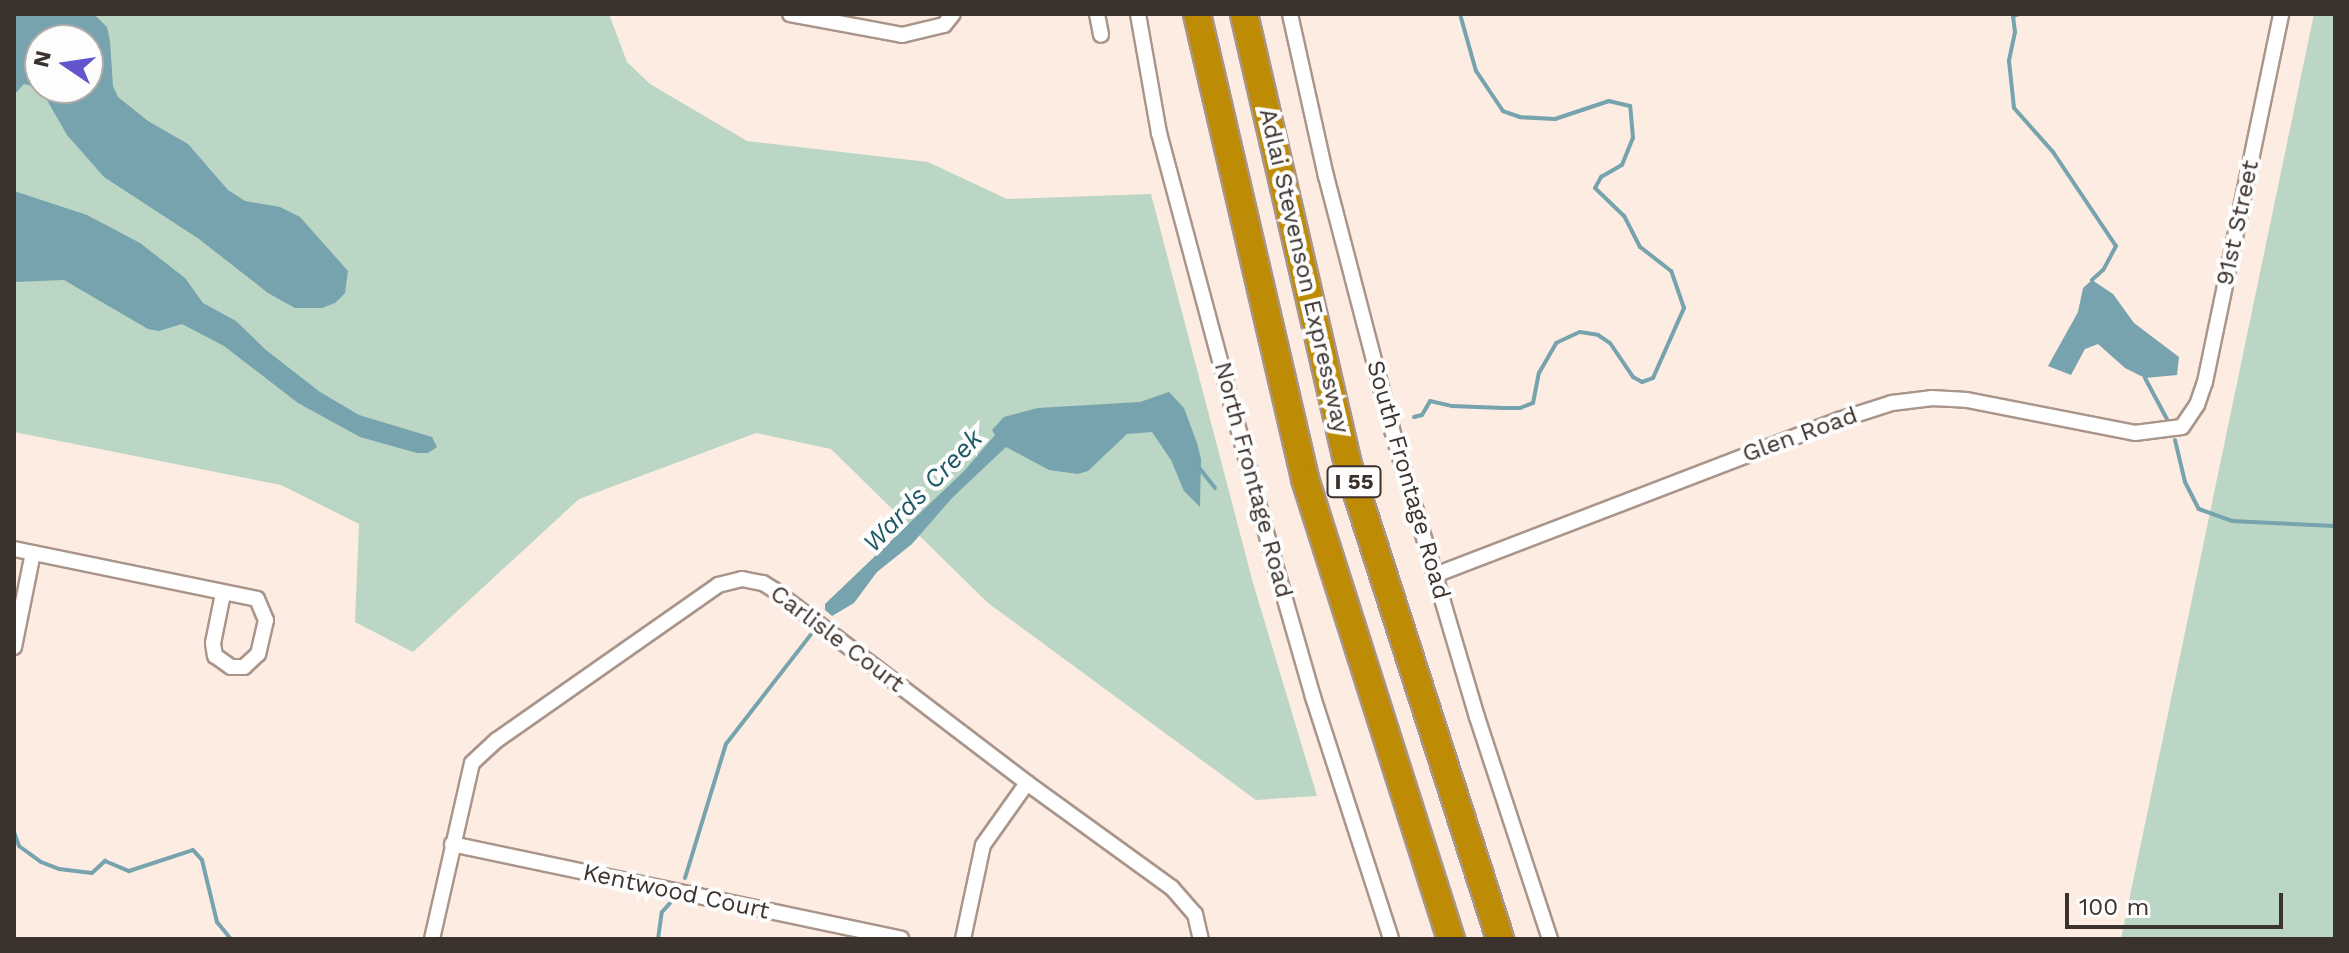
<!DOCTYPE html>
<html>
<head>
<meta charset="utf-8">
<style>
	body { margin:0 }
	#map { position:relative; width:2349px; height:953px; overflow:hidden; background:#fdece2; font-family:"Work Sans",sans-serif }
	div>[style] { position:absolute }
	.green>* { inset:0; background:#bbd6c4 }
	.water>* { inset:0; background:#76a3ad }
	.stream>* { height:4px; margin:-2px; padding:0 2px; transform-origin:2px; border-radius:2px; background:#76a3ad }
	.roads { filter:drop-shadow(2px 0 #a9958a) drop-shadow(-2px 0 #a9958a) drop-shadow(0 2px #a9958a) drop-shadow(0 -2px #a9958a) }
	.street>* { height:14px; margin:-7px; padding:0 7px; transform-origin:7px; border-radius:7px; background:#fff }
	.highway>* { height:26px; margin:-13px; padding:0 13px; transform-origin:13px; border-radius:13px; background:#be8b04 }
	span { translate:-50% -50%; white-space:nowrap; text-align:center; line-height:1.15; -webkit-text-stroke:8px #fdfdfd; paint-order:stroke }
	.shield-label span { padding:2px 6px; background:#fdfdfd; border:2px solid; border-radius:6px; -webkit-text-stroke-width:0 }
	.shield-label { font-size:22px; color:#3b322e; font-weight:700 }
	.street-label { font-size:24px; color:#3b322e }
	.water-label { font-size:26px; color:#1c5a66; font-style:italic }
	.frame { position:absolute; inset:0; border:16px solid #3b322e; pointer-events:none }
	.north { position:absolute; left:24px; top:24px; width:80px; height:80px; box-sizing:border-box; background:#fdfdfd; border:2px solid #afacaa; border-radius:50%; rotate:283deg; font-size:22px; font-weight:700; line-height:32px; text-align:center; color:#3b322e }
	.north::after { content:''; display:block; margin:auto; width:28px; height:36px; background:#6355ce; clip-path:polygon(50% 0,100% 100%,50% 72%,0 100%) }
	.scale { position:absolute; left:2065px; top:893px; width:218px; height:36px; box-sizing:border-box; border:4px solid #3b322e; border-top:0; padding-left:10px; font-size:24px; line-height:28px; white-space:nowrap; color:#3b322e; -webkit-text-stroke:6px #fdfdfd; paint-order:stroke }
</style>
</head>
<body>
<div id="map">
	<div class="green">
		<i style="clip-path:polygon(evenodd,14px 14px,609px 14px,627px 62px,650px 84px,747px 141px,928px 162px,1007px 199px,1151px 194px,1253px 583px,1317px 796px,1256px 800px,988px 603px,831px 449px,756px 433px,579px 499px,413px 652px,355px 622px,359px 524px,281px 485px,14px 432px,14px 14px,40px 40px,88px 40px,88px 88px,40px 88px,40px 40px)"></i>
		<i style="clip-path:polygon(2314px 14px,2335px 14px,2335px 939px,2121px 939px)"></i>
	</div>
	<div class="water">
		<i style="clip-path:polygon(14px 14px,92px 14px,98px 18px,107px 27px,110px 41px,113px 86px,118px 97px,148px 121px,188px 144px,228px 190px,245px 201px,280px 207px,300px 217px,348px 271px,345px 293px,335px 303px,322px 308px,295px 308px,268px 293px,199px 239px,104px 177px,67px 135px,40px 88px,88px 88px,88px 40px,40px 40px,40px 88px,24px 84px,14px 95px)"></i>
		<i style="clip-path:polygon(14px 191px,87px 215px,140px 243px,185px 278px,203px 303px,236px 321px,266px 350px,320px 392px,359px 415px,432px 437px,437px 447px,428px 453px,417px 453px,360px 437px,298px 403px,224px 346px,182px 324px,159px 331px,148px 329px,64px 280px,14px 282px)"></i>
		<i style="clip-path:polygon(2092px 280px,2113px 294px,2134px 323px,2179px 357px,2177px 375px,2145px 378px,2125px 368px,2098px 344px,2085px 349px,2071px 375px,2048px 366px,2078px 312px,2083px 288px)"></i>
		<i style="clip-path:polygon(1169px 392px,1184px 408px,1197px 443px,1201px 459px,1200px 507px,1184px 491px,1171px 460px,1152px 432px,1127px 434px,1088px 471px,1078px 474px,1049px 470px,1006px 447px,952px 498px,912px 544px,877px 572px,854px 603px,832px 616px,825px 610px,825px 604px,964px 471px,995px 435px,992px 430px,1004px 417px,1038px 408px,1140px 402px)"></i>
	</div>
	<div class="stream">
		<i style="left:2019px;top:14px;width:6px;rotate:162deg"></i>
		<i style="left:2013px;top:16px;width:16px;rotate:83deg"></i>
		<i style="left:2015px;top:32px;width:30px;rotate:102deg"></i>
		<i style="left:2009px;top:61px;width:47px;rotate:83.9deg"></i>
		<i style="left:2014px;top:108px;width:59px;rotate:48.4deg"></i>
		<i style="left:2053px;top:152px;width:113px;rotate:56.2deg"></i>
		<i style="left:2116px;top:246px;width:27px;rotate:118deg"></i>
		<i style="left:2103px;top:270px;width:15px;rotate:138deg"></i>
		<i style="left:2145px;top:378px;width:51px;rotate:61.9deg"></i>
		<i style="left:1414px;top:417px;width:8px;rotate:-14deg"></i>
		<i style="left:1422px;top:415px;width:16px;rotate:-60deg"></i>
		<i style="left:1430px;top:401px;width:23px;rotate:13deg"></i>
		<i style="left:1452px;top:406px;width:51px;rotate:2.2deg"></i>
		<i style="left:1503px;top:408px;width:17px"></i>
		<i style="left:1520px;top:408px;width:14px;rotate:-21deg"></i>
		<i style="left:1533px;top:403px;width:31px;rotate:-79deg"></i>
		<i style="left:1539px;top:373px;width:34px;rotate:-60deg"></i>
		<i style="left:1556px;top:343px;width:26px;rotate:-25deg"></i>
		<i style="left:1580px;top:332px;width:18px;rotate:9deg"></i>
		<i style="left:1598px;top:335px;width:14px;rotate:34deg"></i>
		<i style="left:1610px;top:343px;width:41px;rotate:55.9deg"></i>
		<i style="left:1633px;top:377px;width:10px;rotate:29deg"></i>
		<i style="left:1642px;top:382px;width:12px;rotate:-20deg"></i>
		<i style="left:1653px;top:378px;width:77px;rotate:-66.1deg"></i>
		<i style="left:1684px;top:308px;width:39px;rotate:-109deg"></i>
		<i style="left:1671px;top:271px;width:39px;rotate:-142deg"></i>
		<i style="left:1640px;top:247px;width:35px;rotate:-117deg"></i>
		<i style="left:1624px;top:216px;width:40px;rotate:-136deg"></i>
		<i style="left:1595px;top:188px;width:13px;rotate:-61deg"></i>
		<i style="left:1601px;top:177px;width:24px;rotate:-30deg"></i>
		<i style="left:1622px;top:165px;width:29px;rotate:-68deg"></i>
		<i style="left:1633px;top:138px;width:32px;rotate:-95deg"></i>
		<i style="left:1630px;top:106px;width:22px;rotate:-167deg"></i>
		<i style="left:1609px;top:101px;width:57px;rotate:161.6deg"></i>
		<i style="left:1555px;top:119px;width:35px;rotate:-177deg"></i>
		<i style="left:1520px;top:117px;width:18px;rotate:-161deg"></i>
		<i style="left:1503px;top:111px;width:48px;rotate:-124deg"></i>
		<i style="left:1476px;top:71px;width:59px;rotate:-105.7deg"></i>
		<i style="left:2175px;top:440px;width:43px;rotate:76.6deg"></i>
		<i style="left:2185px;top:482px;width:30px;rotate:63deg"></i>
		<i style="left:2199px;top:509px;width:35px;rotate:20deg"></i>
		<i style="left:2232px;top:521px;width:103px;rotate:2.8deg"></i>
		<i style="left:1197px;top:465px;width:29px;rotate:52deg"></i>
		<i style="left:14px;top:832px;width:15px;rotate:70deg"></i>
		<i style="left:19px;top:846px;width:27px;rotate:36deg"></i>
		<i style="left:41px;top:862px;width:19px;rotate:21deg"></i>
		<i style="left:59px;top:869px;width:33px;rotate:7deg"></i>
		<i style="left:92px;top:873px;width:18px;rotate:-43deg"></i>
		<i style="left:105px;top:861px;width:26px;rotate:23deg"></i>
		<i style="left:129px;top:871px;width:67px;rotate:-18.2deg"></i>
		<i style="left:193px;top:850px;width:13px;rotate:48deg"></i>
		<i style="left:202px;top:860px;width:64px;rotate:76.4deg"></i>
		<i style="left:217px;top:922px;width:22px;rotate:51deg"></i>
		<i style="left:685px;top:878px;width:140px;rotate:-73deg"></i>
		<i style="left:726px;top:744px;width:140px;rotate:-52.2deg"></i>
		<i style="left:658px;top:939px;width:27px;rotate:-82deg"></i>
		<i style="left:662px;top:912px;width:12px;rotate:-48deg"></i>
	</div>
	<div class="roads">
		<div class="street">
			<i style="left:790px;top:14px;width:114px;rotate:10.6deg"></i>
			<i style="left:902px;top:35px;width:43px;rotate:-13.4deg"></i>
			<i style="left:944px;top:25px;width:14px;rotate:-51deg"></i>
			<i style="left:1097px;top:14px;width:21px;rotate:79deg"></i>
			<i style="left:1138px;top:14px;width:121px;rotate:80deg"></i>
			<i style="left:1159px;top:133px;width:421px;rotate:75deg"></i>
			<i style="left:1268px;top:540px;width:163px;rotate:74deg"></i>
			<i style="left:1313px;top:697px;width:254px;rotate:72.1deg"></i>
			<i style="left:1290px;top:14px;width:166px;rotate:77.5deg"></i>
			<i style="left:1326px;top:176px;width:262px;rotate:75.4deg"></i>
			<i style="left:1392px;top:430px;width:299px;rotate:73.5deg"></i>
			<i style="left:1477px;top:717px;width:234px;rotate:71.8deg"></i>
			<i style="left:14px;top:549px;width:248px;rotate:11.6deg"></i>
			<i style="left:257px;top:599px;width:23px;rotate:67deg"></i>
			<i style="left:266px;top:620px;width:35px;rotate:103deg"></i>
			<i style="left:258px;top:654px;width:19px;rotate:137deg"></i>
			<i style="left:244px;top:667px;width:13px;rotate:180deg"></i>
			<i style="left:231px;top:667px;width:19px;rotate:-145deg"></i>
			<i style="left:215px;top:656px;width:13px;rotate:-99deg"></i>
			<i style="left:213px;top:643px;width:50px;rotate:-78.5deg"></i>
			<i style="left:1435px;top:575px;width:433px;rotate:-21deg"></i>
			<i style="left:1839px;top:420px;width:56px;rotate:-17.8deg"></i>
			<i style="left:1892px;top:403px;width:39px;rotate:-7deg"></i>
			<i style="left:1931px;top:398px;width:36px;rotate:3deg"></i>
			<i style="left:1967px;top:400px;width:171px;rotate:11.1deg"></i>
			<i style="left:2135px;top:433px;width:47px;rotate:-7.3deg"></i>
			<i style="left:2182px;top:427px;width:27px;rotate:-56deg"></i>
			<i style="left:2197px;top:405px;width:24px;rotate:-71deg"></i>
			<i style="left:2205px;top:382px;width:376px;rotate:-78.3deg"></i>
			<i style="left:14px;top:647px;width:96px;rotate:-78.6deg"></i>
			<i style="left:452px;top:844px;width:459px;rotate:11.9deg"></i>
			<i style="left:432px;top:939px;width:180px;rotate:-77.2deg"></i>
			<i style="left:472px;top:763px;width:34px;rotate:-43deg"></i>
			<i style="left:497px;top:740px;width:270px;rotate:-35deg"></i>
			<i style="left:718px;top:585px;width:25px;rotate:-14deg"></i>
			<i style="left:742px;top:579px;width:21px;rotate:11deg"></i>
			<i style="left:763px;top:583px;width:13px;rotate:32deg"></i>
			<i style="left:774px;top:590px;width:318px;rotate:37.3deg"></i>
			<i style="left:1027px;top:783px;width:179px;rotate:35.9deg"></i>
			<i style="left:1172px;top:888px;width:35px;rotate:49deg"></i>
			<i style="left:1195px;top:914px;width:26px;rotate:77deg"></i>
			<i style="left:963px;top:939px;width:96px;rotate:-78deg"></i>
			<i style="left:983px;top:845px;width:76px;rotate:-54.6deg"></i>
		</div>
		<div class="highway">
			<i style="left:1197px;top:14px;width:477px;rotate:76.9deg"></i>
			<i style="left:1305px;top:479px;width:483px;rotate:72.4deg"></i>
			<i style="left:1244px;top:14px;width:466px;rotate:77deg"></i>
			<i style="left:1349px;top:468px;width:495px;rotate:72.2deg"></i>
		</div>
	</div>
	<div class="shield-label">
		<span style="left:1354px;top:482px">I 55</span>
	</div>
	<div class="street-label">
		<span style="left:2238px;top:223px;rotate:-78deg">91st Street</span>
		<span style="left:1304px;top:271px;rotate:77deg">Adlai Stevenson Expressway</span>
		<span style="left:1800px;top:435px;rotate:-20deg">Glen Road</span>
		<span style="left:1253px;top:480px;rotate:75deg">North Frontage Road</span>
		<span style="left:1408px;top:480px;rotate:74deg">South Frontage Road</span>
		<span style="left:837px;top:639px;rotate:37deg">Carlisle Court</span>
		<span style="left:676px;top:892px;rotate:12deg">Kentwood Court</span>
	</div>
	<div class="water-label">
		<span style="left:923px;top:491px;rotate:-46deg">Wards Creek</span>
	</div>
	<div class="frame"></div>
	<div class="north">N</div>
	<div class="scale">100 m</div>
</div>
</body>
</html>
